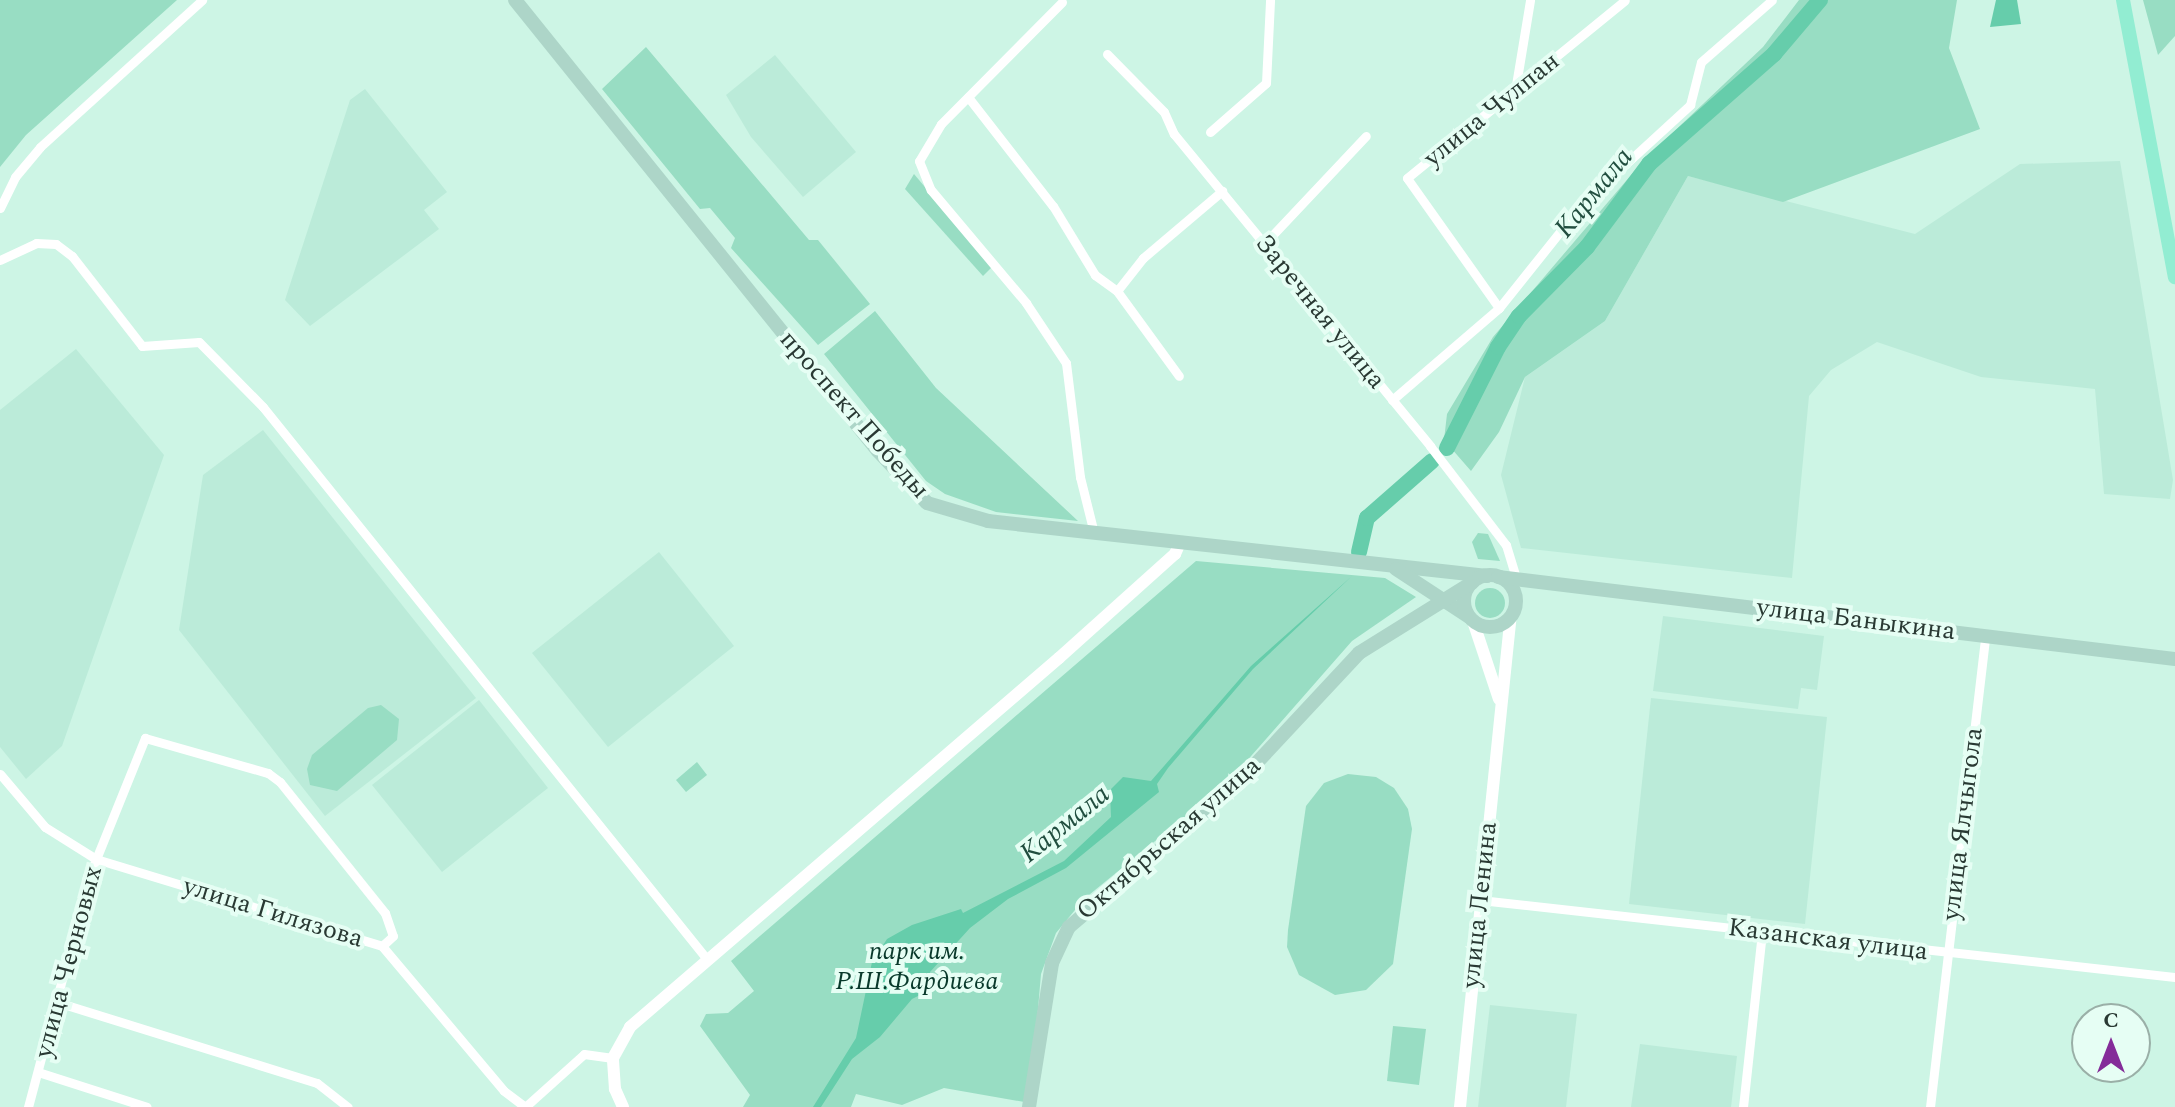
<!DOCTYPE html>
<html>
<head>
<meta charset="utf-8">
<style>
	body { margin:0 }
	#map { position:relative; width:2175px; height:1107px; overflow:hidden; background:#cdf5e5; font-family:Spectral,serif }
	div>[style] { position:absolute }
	.built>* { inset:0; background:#bbebd9 }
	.green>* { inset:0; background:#98ddc3 }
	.round { border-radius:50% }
	.water>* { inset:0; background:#66cdab }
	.river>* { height:16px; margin:-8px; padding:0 8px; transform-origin:8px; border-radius:8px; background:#66cdab }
	.minor>* { height:9px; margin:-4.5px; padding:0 4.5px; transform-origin:4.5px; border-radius:4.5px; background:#fff }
	.tertiary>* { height:12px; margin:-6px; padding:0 6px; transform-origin:6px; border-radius:6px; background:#fff }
	.secondary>* { height:14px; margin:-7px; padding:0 7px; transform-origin:7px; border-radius:7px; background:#add5c8 }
	.secondary>.ring { margin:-7px; padding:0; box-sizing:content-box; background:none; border:14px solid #add5c8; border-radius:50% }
	.primary>* { height:14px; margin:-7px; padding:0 7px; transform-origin:7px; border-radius:7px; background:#92edd2 }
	span { translate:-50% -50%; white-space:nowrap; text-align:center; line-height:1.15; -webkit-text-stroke:8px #e6fef4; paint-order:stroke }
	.street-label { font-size:26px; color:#293933 }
	.park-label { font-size:26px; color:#09392b; font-style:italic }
	.water-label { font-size:28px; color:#214e3f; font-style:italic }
	.north { position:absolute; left:2071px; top:1003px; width:80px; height:80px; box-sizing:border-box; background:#e6fef4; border:2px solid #9aafa7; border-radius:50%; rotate:0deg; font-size:22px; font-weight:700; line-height:32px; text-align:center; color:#293933 }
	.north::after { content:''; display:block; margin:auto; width:28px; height:36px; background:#842c99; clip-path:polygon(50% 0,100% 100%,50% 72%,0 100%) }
</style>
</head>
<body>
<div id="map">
	<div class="built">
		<i style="clip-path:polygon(775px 55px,856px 152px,803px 197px,751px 137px,726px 95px)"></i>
		<i style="clip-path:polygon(365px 89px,447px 192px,424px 210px,439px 229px,310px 326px,285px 300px,350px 100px)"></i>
		<i style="clip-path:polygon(2120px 161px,2173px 480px,2170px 499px,2104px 494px,2095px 389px,1981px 377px,1877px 342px,1831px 370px,1809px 396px,1792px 578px,1521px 548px,1501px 475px,1525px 377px,1605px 321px,1688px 176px,1915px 234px,2020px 164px)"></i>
		<i style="clip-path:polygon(76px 349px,164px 455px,62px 746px,26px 779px,0 747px,0 410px)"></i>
		<i style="clip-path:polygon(263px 430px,476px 698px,325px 816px,179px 630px,203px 475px)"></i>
		<i style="clip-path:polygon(659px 552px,734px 646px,608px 747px,532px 653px)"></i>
		<i style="clip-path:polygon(1663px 616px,1824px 636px,1817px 690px,1801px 688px,1798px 709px,1653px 691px)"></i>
		<i style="clip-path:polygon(1651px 698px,1827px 717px,1805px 924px,1629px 904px)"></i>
		<i style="clip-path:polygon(479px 700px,548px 788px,442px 872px,372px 785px)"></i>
		<i style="clip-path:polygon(1490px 1005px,1577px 1014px,1566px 1107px,1478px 1107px)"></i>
		<i style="clip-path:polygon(1640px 1044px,1737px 1056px,1731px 1107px,1631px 1107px)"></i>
	</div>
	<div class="green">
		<i style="clip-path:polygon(0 0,177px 0,26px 135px,0 167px)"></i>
		<i style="clip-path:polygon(1799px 0,1957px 0,1949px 48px,1980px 129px,1783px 202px,1688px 176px,1605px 321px,1525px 377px,1499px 432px,1471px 471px,1444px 440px,1447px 414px,1493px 337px,1643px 161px,1763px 47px)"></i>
		<i style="clip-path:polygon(2143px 0,2175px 0,2175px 36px,2158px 55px)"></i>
		<i style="clip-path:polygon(646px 47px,809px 240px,818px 240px,870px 304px,818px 345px,731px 248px,735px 238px,710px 208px,700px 209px,602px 89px)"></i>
		<i style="clip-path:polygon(914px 174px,992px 267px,983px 276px,905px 189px)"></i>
		<i style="clip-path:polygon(875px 311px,936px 388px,1078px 521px,996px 512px,945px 494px,926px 481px,824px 354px)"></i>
		<i style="clip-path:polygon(1478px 533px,1488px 534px,1500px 561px,1478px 559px,1472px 542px)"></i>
		<i style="clip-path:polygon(1196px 561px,1385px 578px,1416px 597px,1352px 641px,1230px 780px,1084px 899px,1056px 933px,1041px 974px,1030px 1103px,944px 1088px,902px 1105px,856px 1094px,851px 1107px,743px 1107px,750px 1095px,700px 1026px,706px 1014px,728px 1013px,754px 991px,731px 961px)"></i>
		<i class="round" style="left:1475px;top:588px;width:30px;height:30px"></i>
		<i style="clip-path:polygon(381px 705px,399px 719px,397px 740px,337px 791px,310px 785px,307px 769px,312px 755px,368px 708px)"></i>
		<i style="clip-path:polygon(697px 762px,707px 775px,686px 792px,676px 780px)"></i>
		<i style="clip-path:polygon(1348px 774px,1376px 777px,1394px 788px,1408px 809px,1412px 829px,1393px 964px,1366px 990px,1335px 995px,1299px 975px,1287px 947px,1288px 930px,1306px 806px,1324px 783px)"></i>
		<i style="clip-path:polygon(1393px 1026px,1426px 1029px,1419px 1085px,1387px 1081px)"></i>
	</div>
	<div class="water">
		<i style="clip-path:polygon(1996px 0,2017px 0,2021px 24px,1990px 27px)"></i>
		<i style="clip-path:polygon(1352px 576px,1253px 669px,1168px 768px,1157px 784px,1159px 792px,1066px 868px,1008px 899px,970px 928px,930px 972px,932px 989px,912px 999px,880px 1037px,852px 1059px,821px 1107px,813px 1107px,856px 1038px,872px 962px,887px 939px,912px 925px,961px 909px,963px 913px,1064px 861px,1111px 817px,1110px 790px,1123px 777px,1151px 781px,1251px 666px)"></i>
	</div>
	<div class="river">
		<i style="left:1447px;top:448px;width:113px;rotate:-63.2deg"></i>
		<i style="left:1498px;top:347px;width:37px;rotate:-56deg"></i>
		<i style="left:1519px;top:316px;width:97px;rotate:-45.4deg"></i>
		<i style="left:1587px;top:247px;width:104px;rotate:-53.2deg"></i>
		<i style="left:1649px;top:164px;width:167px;rotate:-41.3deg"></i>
		<i style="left:1774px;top:54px;width:71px;rotate:-49.6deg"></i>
		<i style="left:1359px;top:552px;width:35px;rotate:-77deg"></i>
		<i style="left:1367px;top:518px;width:86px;rotate:-41.2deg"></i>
	</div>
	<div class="minor">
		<i style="left:1062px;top:2px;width:172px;rotate:134.8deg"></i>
		<i style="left:941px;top:124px;width:43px;rotate:120.7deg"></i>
		<i style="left:919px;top:161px;width:31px;rotate:68deg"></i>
		<i style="left:931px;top:190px;width:148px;rotate:49.9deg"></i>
		<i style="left:1026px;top:303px;width:72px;rotate:56.3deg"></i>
		<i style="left:1066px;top:363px;width:115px;rotate:83deg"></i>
		<i style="left:1080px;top:477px;width:58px;rotate:76deg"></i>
		<i style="left:1107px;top:54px;width:81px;rotate:45.5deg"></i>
		<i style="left:1164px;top:112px;width:24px;rotate:66deg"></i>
		<i style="left:1174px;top:134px;width:404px;rotate:50.6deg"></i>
		<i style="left:1430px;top:446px;width:125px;rotate:52.5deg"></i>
		<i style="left:1506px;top:545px;width:37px;rotate:73deg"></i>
		<i style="left:1515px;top:91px;width:92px;rotate:-80.6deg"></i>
		<i style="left:968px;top:97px;width:138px;rotate:52.1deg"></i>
		<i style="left:1053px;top:206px;width:81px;rotate:58.7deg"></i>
		<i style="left:1095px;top:275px;width:27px;rotate:36deg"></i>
		<i style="left:1117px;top:291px;width:105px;rotate:53.9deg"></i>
		<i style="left:1210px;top:132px;width:74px;rotate:-41.2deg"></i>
		<i style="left:1266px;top:83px;width:83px;rotate:-87.2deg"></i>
		<i style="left:0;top:208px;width:34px;rotate:-64deg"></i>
		<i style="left:15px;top:177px;width:39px;rotate:-50deg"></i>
		<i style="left:40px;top:147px;width:219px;rotate:-42.2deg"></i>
		<i style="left:1265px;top:243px;width:147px;rotate:-46.7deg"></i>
		<i style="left:0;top:260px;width:40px;rotate:-25deg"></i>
		<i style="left:36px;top:243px;width:20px;rotate:3deg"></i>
		<i style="left:56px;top:244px;width:20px;rotate:37deg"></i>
		<i style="left:72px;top:256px;width:114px;rotate:52.1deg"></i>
		<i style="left:142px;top:346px;width:57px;rotate:-4deg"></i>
		<i style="left:199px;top:342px;width:91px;rotate:45.4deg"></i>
		<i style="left:263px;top:407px;width:707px;rotate:51.2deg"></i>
		<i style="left:1117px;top:291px;width:42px;rotate:-51.8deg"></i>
		<i style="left:1143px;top:258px;width:104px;rotate:-40.3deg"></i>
		<i style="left:1499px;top:308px;width:159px;rotate:-125.3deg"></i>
		<i style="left:1407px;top:178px;width:281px;rotate:-39.2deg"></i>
		<i style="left:1392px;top:400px;width:141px;rotate:-40.7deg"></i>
		<i style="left:1499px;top:308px;width:133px;rotate:-51.4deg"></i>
		<i style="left:1582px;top:204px;width:147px;rotate:-42.5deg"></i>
		<i style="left:1690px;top:105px;width:44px;rotate:-75.7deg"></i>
		<i style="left:1701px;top:62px;width:94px;rotate:-41.1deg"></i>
		<i style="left:0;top:774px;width:70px;rotate:49.7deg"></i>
		<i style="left:45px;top:827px;width:60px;rotate:32.1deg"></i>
		<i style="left:96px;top:859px;width:299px;rotate:16.9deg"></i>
		<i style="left:382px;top:946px;width:189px;rotate:49.9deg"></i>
		<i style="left:504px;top:1091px;width:26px;rotate:37deg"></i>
		<i style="left:1480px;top:900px;width:699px;rotate:6.32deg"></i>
		<i style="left:60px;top:1003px;width:269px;rotate:17.3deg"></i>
		<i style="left:317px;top:1083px;width:39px;rotate:38deg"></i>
		<i style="left:38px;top:1072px;width:114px;rotate:17.8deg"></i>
		<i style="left:28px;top:1107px;width:241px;rotate:-75.1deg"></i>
		<i style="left:90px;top:874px;width:147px;rotate:-68deg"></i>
		<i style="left:145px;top:738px;width:128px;rotate:15.9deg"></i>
		<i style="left:268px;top:773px;width:15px;rotate:37deg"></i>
		<i style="left:280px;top:782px;width:168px;rotate:51.3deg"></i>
		<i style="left:385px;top:913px;width:24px;rotate:71deg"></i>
		<i style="left:393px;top:936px;width:15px;rotate:138deg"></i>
		<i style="left:525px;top:1107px;width:79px;rotate:-41.9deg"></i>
		<i style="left:584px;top:1054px;width:29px;rotate:8deg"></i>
		<i style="left:1743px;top:1107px;width:175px;rotate:-83.8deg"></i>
		<i style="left:1930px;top:1107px;width:474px;rotate:-83.3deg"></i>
	</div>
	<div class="tertiary">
		<i style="left:1473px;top:621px;width:82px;rotate:71.6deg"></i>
		<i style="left:623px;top:1107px;width:20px;rotate:-114deg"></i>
		<i style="left:615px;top:1089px;width:31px;rotate:-94deg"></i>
		<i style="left:613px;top:1058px;width:35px;rotate:-61deg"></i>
		<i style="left:630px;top:1027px;width:566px;rotate:-40.7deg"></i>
		<i style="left:1059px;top:658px;width:156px;rotate:-41.9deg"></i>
		<i style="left:1175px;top:554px;width:12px;rotate:-66deg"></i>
		<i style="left:1460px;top:1107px;width:493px;rotate:-84.1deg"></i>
	</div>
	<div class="secondary">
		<i style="left:515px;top:0;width:579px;rotate:51.17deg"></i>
		<i style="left:878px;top:451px;width:71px;rotate:46.7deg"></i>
		<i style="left:927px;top:503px;width:64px;rotate:16.4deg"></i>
		<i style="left:988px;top:521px;width:502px;rotate:6.29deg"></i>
		<i style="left:1396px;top:569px;width:87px;rotate:33.3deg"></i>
		<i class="ring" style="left:1464px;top:575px;width:38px;height:38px"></i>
		<i style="left:1498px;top:577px;width:682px;rotate:6.91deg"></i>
		<i style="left:1029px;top:1107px;width:146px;rotate:-80.9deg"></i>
		<i style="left:1052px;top:963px;width:40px;rotate:-65deg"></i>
		<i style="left:1069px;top:927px;width:219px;rotate:-40.4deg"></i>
		<i style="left:1236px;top:785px;width:180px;rotate:-47deg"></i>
		<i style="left:1359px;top:653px;width:134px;rotate:-31.9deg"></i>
	</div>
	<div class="primary">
		<i style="left:2123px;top:0;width:282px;rotate:79.4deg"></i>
	</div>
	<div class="street-label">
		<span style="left:1492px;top:110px;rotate:-39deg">улица Чулпан</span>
		<span style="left:1320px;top:312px;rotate:51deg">Заречная улица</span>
		<span style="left:854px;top:415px;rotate:49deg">проспект Победы</span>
		<span style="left:1856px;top:620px;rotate:7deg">улица Баныкина</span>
		<span style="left:1963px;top:824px;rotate:-83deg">улица Ялчыгола</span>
		<span style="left:1169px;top:839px;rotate:-41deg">Октябрьская улица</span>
		<span style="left:1480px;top:905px;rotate:-84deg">улица Ленина</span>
		<span style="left:273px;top:913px;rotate:17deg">улица Гилязова</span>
		<span style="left:1828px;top:940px;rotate:7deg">Казанская улица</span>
		<span style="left:69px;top:962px;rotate:-75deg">улица Черновых</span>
	</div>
	<div class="park-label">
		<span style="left:917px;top:967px">парк им.<br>Р.Ш.Фардиева</span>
	</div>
	<div class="water-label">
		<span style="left:1594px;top:193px;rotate:-51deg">Кармала</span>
		<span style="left:1065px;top:824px;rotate:-39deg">Кармала</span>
	</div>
	<div class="north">С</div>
</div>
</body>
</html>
